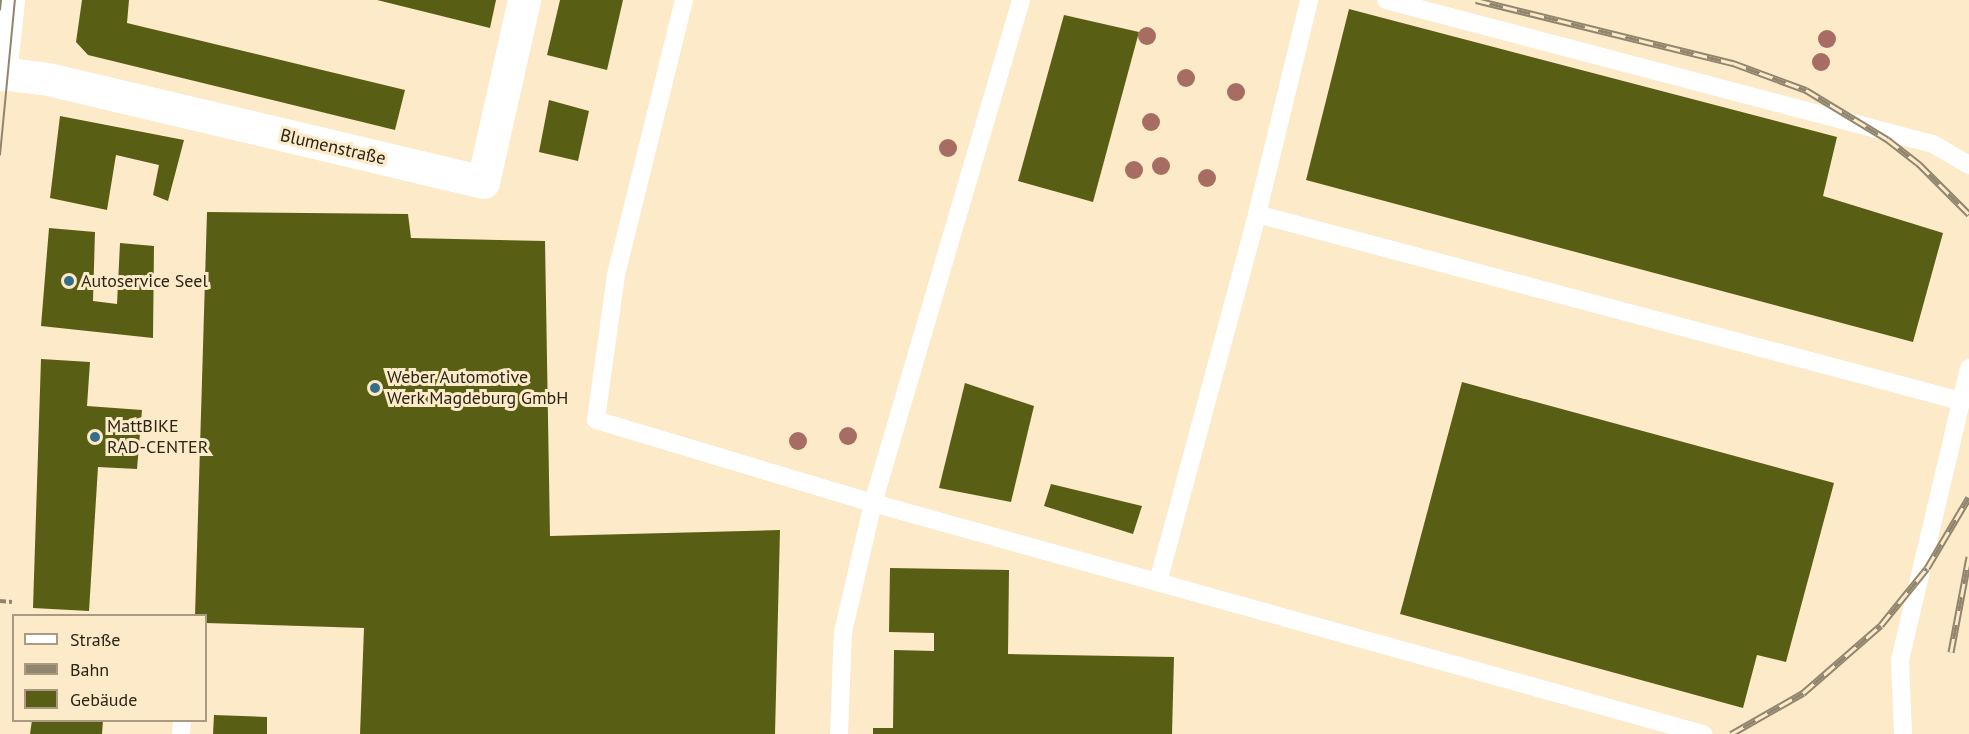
<!DOCTYPE html>
<html>
<head>
<meta charset="utf-8">
<style>
	body { margin:0 }
	#map { position:relative; width:1969px; height:734px; overflow:hidden; background:#fceac8; font-family:"PT Sans",sans-serif }
	div>[style] { position:absolute }
	.building>* { inset:0; background:#595e15 }
	.path>* { height:4px; margin-top:-2px; transform-origin:0; background:repeating-linear-gradient(90deg,#8f836c 0 6px,transparent 0 9px) }
	.service>* { height:18px; margin:-9px; padding:0 9px; transform-origin:9px; border-radius:9px; background:#fff }
	.minor>* { height:33px; margin:-16.5px; padding:0 16.5px; transform-origin:16.5px; border-radius:16.5px; background:#fff }
	.secondary>* { height:33px; margin:-16.5px; padding:0 16.5px; transform-origin:16.5px; border-radius:16.5px; background:#fff }
	.tram>* { height:1.5px; margin:-0.75px; padding:0 0.75px; transform-origin:0.75px; border-radius:0.75px; background:#91856e }
	.rail>* { height:7px; margin-top:-3.5px; transform-origin:0; background:repeating-linear-gradient(90deg,#fceac8 0 14px,#91856e 0 28px); box-sizing:border-box; border-block:2px solid #91856e }
	.trees>* { width:18px; height:18px; margin:-9px; border-radius:50%; background:#a86d62 }
	.dots>* { width:16px; height:16px; translate:-50% -50%; box-sizing:border-box; border:3px solid #fceac8; border-radius:50% }
	span { translate:-50% -50%; white-space:nowrap; text-align:center; line-height:1.15; -webkit-text-stroke:6px #fceac8; paint-order:stroke }
	.street-label { font-size:18px; color:#2b2518 }
	.poi-label { font-size:18px; color:#2b2518 }
	.left { translate:0 -50%; text-align:left }
	.legend { position:absolute; left:12px; top:614px; width:195px; height:108px; box-sizing:border-box; background:#fceac8; border:2px solid #a89b82; margin:0; padding:8px 10px; list-style:none; font-size:18px; color:#2b2518 }
	.legend li { display:flex; align-items:center; gap:12px; height:30px }
	.legend b { width:30px; border:2px solid #a89b82 }
</style>
</head>
<body>
<div id="map">
	<div class="building">
		<i style="clip-path:polygon(82px 0,129px 0,127px 23px,405px 90px,395px 130px,88px 55px,76px 42px)"></i>
		<i style="clip-path:polygon(377px 0,496px 0,490px 28px)"></i>
		<i style="clip-path:polygon(560px 0,623px 0,607px 70px,547px 55px)"></i>
		<i style="clip-path:polygon(1349px 9px,1837px 137px,1823px 196px,1943px 233px,1913px 342px,1306px 180px)"></i>
		<i style="clip-path:polygon(1064px 15px,1139px 32px,1093px 202px,1018px 181px)"></i>
		<i style="clip-path:polygon(549px 100px,589px 111px,578px 161px,539px 152px)"></i>
		<i style="clip-path:polygon(60px 116px,184px 140px,168px 201px,153px 195px,159px 165px,116px 155px,107px 210px,50px 198px)"></i>
		<i style="clip-path:polygon(207px 212px,408px 214px,411px 238px,545px 241px,550px 536px,780px 530px,775px 734px,360px 734px,364px 628px,206px 623px,206px 616px,195px 616px)"></i>
		<i style="clip-path:polygon(49px 228px,95px 232px,93px 301px,117px 304px,120px 243px,154px 246px,153px 338px,41px 326px)"></i>
		<i style="clip-path:polygon(41px 359px,90px 362px,87px 406px,142px 410px,137px 469px,98px 467px,89px 611px,33px 608px)"></i>
		<i style="clip-path:polygon(1462px 382px,1834px 483px,1786px 662px,1757px 655px,1743px 708px,1400px 614px)"></i>
		<i style="clip-path:polygon(965px 383px,1034px 406px,1011px 502px,939px 488px)"></i>
		<i style="clip-path:polygon(1051px 484px,1142px 506px,1133px 534px,1044px 506px)"></i>
		<i style="clip-path:polygon(890px 568px,1009px 570px,1008px 654px,1174px 657px,1172px 734px,873px 734px,873px 728px,893px 728px,894px 650px,934px 651px,934px 633px,889px 632px)"></i>
		<i style="clip-path:polygon(214px 715px,267px 717px,267px 734px,213px 734px)"></i>
		<i style="clip-path:polygon(32px 720px,103px 720px,102px 734px,30px 734px)"></i>
	</div>
	<div class="path">
		<i style="left:0;top:601px;width:12px;rotate:5deg"></i>
	</div>
	<div class="service">
		<i style="left:684px;top:0;width:283px;rotate:103.9deg"></i>
		<i style="left:616px;top:275px;width:146px;rotate:97.9deg"></i>
		<i style="left:596px;top:420px;width:289px;rotate:16.7deg"></i>
		<i style="left:873px;top:503px;width:862px;rotate:15.55deg"></i>
		<i style="left:1386px;top:0;width:566px;rotate:14.75deg"></i>
		<i style="left:1933px;top:144px;width:42px;rotate:30.3deg"></i>
		<i style="left:1257px;top:214px;width:728px;rotate:14.88deg"></i>
		<i style="left:1158px;top:582px;width:381px;rotate:-74.9deg"></i>
		<i style="left:1257px;top:214px;width:220px;rotate:-76.3deg"></i>
		<i style="left:181px;top:734px;width:14px;rotate:-86deg"></i>
		<i style="left:839px;top:734px;width:102px;rotate:-87.8deg"></i>
		<i style="left:843px;top:632px;width:132px;rotate:-76.9deg"></i>
		<i style="left:873px;top:503px;width:524px;rotate:-73.6deg"></i>
		<i style="left:1903px;top:734px;width:74px;rotate:-92.3deg"></i>
		<i style="left:1900px;top:660px;width:300px;rotate:-76.7deg"></i>
	</div>
	<div class="minor">
		<i style="left:0;top:73px;width:48px;rotate:7.1deg"></i>
		<i style="left:48px;top:79px;width:447px;rotate:13.3deg"></i>
		<i style="left:483px;top:182px;width:187px;rotate:-77.3deg"></i>
	</div>
	<div class="secondary">
		<i style="left:0;top:74px;width:74px;rotate:-83.8deg"></i>
	</div>
	<div class="tram">
		<i style="left:0;top:10px;width:10px;rotate:-84deg"></i>
		<i style="left:0;top:155px;width:156px;rotate:-84.5deg"></i>
	</div>
	<div class="rail">
		<i style="left:1476px;top:0;width:265px;rotate:13.8deg"></i>
		<i style="left:1733px;top:63px;width:78px;rotate:20.3deg"></i>
		<i style="left:1806px;top:90px;width:95px;rotate:31.2deg"></i>
		<i style="left:1887px;top:139px;width:41px;rotate:38deg"></i>
		<i style="left:1919px;top:164px;width:71px;rotate:45deg"></i>
		<i style="left:1951px;top:652px;width:97px;rotate:-79.3deg"></i>
		<i style="left:1731px;top:734px;width:83px;rotate:-29.7deg"></i>
		<i style="left:1803px;top:693px;width:103px;rotate:-41.1deg"></i>
		<i style="left:1881px;top:625px;width:73px;rotate:-51.1deg"></i>
		<i style="left:1927px;top:568px;width:82px;rotate:-59.4deg"></i>
	</div>
	<div class="trees">
		<i style="left:1147px;top:36px"></i>
		<i style="left:1827px;top:39px"></i>
		<i style="left:1821px;top:62px"></i>
		<i style="left:1186px;top:78px"></i>
		<i style="left:1236px;top:92px"></i>
		<i style="left:1151px;top:122px"></i>
		<i style="left:948px;top:148px"></i>
		<i style="left:1161px;top:166px"></i>
		<i style="left:1134px;top:170px"></i>
		<i style="left:1207px;top:178px"></i>
		<i style="left:848px;top:436px"></i>
		<i style="left:798px;top:441px"></i>
	</div>
	<div class="dots">
		<i style="left:69px;top:281px;background:#366d88"></i>
		<i style="left:375px;top:388px;background:#366d88"></i>
		<i style="left:95px;top:437px;background:#366d88"></i>
	</div>
	<div class="street-label">
		<span style="left:333px;top:147px;rotate:13deg">Blumenstraße</span>
	</div>
	<div class="poi-label">
		<span class="left" style="left:81px;top:281px">Autoservice Seel</span>
		<span class="left" style="left:387px;top:388px">Weber Automotive<br>Werk Magdeburg GmbH</span>
		<span class="left" style="left:107px;top:437px">MattBIKE<br>RAD-CENTER</span>
	</div>
	<ul class="legend">
	<li><b style="height:8px;background:#fff"></b>Straße</li>
	<li><b style="height:8px;background:#91856e"></b>Bahn</li>
	<li><b style="height:16px;background:#595e15"></b>Gebäude</li>
	</ul>
</div>
</body>
</html>
